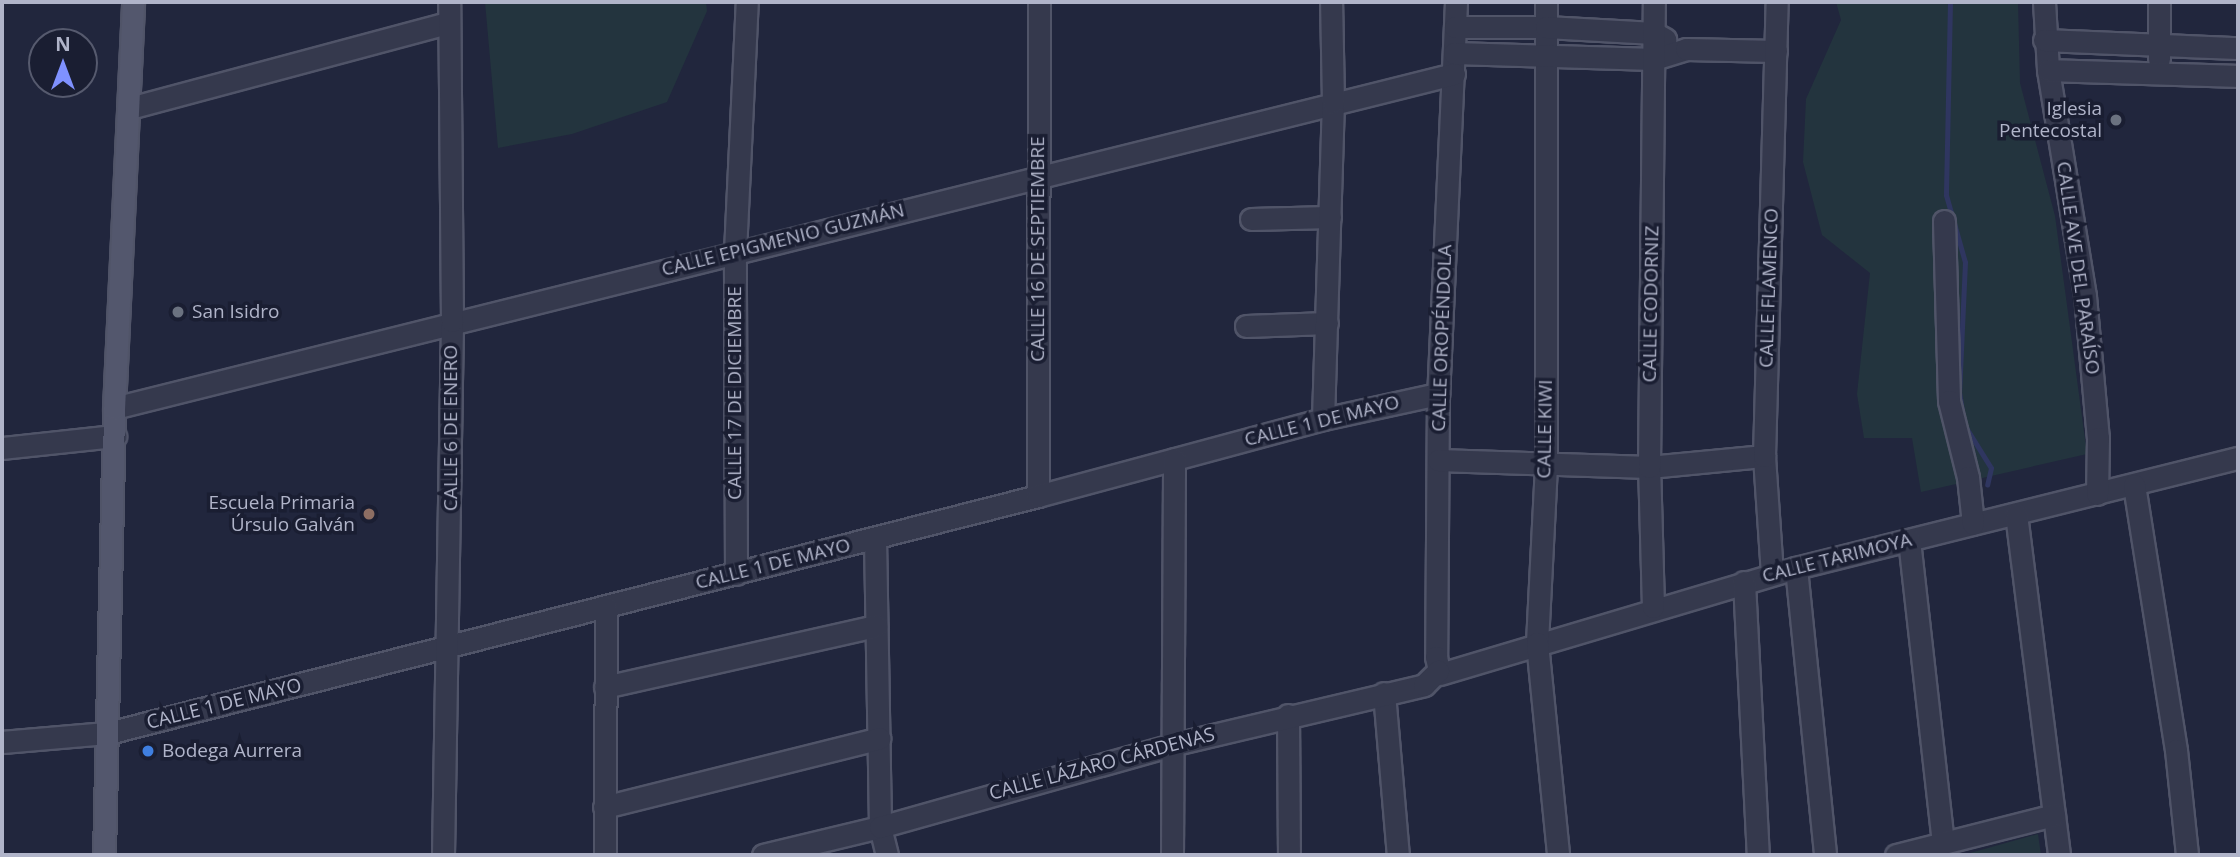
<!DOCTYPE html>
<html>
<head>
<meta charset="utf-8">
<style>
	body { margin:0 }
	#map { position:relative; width:2240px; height:857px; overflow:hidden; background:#21263d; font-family:"Open Sans",sans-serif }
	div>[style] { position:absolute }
	.green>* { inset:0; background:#23343e }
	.stream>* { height:5px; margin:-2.5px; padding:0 2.5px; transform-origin:2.5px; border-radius:2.5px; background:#2f3660 }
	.roads { filter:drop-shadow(2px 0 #505468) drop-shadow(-2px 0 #505468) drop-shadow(0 2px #505468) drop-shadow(0 -2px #505468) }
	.minor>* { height:21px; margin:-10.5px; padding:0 10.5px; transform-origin:10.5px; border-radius:10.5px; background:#35394d }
	.major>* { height:21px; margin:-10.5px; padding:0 10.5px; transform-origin:10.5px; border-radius:10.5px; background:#53576d }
	.dots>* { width:19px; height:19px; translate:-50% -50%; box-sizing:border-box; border:4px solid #1a1e32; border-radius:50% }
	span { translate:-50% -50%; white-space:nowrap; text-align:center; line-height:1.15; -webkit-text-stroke:7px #1a1e32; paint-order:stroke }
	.poi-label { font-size:19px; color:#b0b4c9 }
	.right { translate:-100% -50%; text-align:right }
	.left { translate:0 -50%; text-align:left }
	.street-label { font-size:19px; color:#b0b4c9 }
	.frame { position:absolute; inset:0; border:4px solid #b0b4c9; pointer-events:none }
	.north { position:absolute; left:28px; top:28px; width:70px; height:70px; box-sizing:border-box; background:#1a1e32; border:2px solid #565a6e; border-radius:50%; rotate:0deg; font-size:19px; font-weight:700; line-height:28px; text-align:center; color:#b0b4c9 }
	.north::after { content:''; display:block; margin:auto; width:24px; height:32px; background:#7f91ff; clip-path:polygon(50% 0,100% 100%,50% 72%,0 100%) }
</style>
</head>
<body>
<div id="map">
	<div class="green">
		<i style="clip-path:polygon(485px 2px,706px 2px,707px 11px,667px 102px,572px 134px,498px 148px)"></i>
		<i style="clip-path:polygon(1836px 2px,2018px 2px,2020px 83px,2055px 216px,2087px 454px,1921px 492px,1912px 438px,1864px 438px,1857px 394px,1870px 273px,1822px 235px,1803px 162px,1806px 99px,1841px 20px)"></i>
		<i style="clip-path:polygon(2038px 834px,2041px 855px,1963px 855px)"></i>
	</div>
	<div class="stream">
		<i style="left:1950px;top:2px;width:193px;rotate:91.2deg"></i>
		<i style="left:1946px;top:195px;width:70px;rotate:74.2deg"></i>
		<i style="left:1965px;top:262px;width:130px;rotate:92.6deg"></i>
		<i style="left:1959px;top:392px;width:24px;rotate:81deg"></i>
		<i style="left:1965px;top:426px;width:49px;rotate:58.2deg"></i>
		<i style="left:1991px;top:468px;width:17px;rotate:103deg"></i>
	</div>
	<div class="roads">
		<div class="minor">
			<i style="left:1456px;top:2px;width:392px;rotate:92.6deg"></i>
			<i style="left:1438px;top:394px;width:263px;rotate:90.4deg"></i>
			<i style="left:1436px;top:657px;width:17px;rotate:77deg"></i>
			<i style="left:1440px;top:674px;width:371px;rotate:-16.6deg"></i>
			<i style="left:1796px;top:568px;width:455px;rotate:-14deg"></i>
			<i style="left:1546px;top:2px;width:463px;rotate:90deg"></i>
			<i style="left:1546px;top:465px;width:178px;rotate:92.9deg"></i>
			<i style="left:1537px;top:643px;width:213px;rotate:84.3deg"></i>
			<i style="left:2044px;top:2px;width:68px;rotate:86.6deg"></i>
			<i style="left:2048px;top:70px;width:229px;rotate:80.7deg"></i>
			<i style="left:2085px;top:296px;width:143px;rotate:84.8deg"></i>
			<i style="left:2098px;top:438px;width:56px;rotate:91deg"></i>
			<i style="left:1455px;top:27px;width:91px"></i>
			<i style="left:1546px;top:27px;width:108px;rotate:3.2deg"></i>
			<i style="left:1654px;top:33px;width:13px;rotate:29deg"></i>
			<i style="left:2044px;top:40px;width:194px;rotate:2.4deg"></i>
			<i style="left:1454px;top:53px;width:200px;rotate:1.7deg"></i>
			<i style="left:1654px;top:59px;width:34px;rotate:-17deg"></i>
			<i style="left:1686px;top:49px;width:90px;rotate:1.3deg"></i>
			<i style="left:2159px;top:59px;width:57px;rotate:-90deg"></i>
			<i style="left:2048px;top:70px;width:190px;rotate:1.8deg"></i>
			<i style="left:130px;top:108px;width:329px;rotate:-15deg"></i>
			<i style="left:1251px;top:219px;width:79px;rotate:-1.5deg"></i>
			<i style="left:1944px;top:221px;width:180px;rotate:88.4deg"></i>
			<i style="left:1949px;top:401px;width:78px;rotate:76deg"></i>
			<i style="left:1968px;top:477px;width:47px;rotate:83.9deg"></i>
			<i style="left:1246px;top:326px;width:81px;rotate:-2.1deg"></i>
			<i style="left:114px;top:408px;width:1381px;rotate:-14deg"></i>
			<i style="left:1323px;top:419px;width:317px;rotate:-88.2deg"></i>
			<i style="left:1333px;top:102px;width:100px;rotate:-91.1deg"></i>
			<i style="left:2px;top:448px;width:114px;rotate:-6.1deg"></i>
			<i style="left:1438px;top:460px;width:211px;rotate:1.9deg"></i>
			<i style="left:1649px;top:467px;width:116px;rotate:-5.5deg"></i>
			<i style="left:2134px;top:485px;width:268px;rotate:81deg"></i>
			<i style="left:2176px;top:750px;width:106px;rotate:84deg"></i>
			<i style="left:1038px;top:496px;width:494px;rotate:-89.9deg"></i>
			<i style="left:2016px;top:514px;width:344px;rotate:82.8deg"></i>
			<i style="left:875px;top:538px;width:289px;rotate:89deg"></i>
			<i style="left:880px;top:827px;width:29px;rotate:76deg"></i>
			<i style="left:1909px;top:540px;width:305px;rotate:83.6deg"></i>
			<i style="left:1796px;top:568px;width:288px;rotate:84.2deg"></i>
			<i style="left:736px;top:574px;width:322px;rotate:-90.2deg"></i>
			<i style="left:735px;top:252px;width:250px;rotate:-87.3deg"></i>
			<i style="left:1772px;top:574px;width:118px;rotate:-93.9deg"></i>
			<i style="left:1764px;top:456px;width:454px;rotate:-88.4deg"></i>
			<i style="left:1744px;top:582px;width:273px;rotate:87.1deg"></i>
			<i style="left:1653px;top:607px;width:140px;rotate:-91.6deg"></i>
			<i style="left:1649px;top:467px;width:465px;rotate:-89.4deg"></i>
			<i style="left:605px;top:687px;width:278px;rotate:-12.7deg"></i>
			<i style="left:1384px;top:693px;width:163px;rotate:85.1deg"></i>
			<i style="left:1288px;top:715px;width:140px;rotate:89.6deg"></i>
			<i style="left:2px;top:742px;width:106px;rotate:-4.9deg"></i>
			<i style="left:108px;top:733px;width:960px;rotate:-14.3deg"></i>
			<i style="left:1038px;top:496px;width:295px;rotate:-15.1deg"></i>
			<i style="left:1323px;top:419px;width:118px;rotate:-12.3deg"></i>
			<i style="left:604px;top:807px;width:284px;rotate:-14deg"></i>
			<i style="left:443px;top:855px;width:534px;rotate:-89.03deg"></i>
			<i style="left:452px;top:321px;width:319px;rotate:-90.5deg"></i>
			<i style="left:605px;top:855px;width:248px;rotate:-89.8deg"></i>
			<i style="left:763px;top:855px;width:120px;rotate:-13.5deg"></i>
			<i style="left:880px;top:827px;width:302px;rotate:-15.7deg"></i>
			<i style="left:1171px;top:745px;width:260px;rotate:-13.3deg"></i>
			<i style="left:1424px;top:685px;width:20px;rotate:-45deg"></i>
			<i style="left:1172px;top:855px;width:396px;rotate:-89.7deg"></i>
			<i style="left:1896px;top:855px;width:163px;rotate:-14.2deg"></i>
		</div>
		<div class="major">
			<i style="left:104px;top:855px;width:447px;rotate:-88.7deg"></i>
			<i style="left:114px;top:408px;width:406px;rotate:-87.3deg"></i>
		</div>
	</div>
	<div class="dots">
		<i style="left:2116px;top:120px;background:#6b7280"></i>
		<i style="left:178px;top:312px;background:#6b7280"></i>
		<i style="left:369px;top:514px;background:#8d6e63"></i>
		<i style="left:148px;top:751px;background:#3f7fe0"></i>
	</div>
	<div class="poi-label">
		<span class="right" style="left:2102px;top:120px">Iglesia<br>Pentecostal</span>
		<span class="left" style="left:192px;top:312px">San Isidro</span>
		<span class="right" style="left:355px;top:514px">Escuela Primaria<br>Úrsulo Galván</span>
		<span class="left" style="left:162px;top:751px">Bodega Aurrera</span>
	</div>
	<div class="street-label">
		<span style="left:783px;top:240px;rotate:-14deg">CALLE EPIGMENIO GUZMÁN</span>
		<span style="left:1038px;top:249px;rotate:-90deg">CALLE 16 DE SEPTIEMBRE</span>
		<span style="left:2078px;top:268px;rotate:82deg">CALLE AVE DEL PARAÍSO</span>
		<span style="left:1769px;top:288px;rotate:-88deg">CALLE FLAMENCO</span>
		<span style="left:1651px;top:304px;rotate:-89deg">CALLE CODORNIZ</span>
		<span style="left:1442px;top:338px;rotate:-88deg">CALLE OROPÉNDOLA</span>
		<span style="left:735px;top:393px;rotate:-90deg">CALLE 17 DE DICIEMBRE</span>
		<span style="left:1322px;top:421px;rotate:-14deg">CALLE 1 DE MAYO</span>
		<span style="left:451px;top:428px;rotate:-90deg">CALLE 6 DE ENERO</span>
		<span style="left:1545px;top:429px;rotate:-89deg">CALLE KIWI</span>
		<span style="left:1837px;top:558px;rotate:-14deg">CALLE TARIMOYA</span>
		<span style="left:773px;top:564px;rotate:-14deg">CALLE 1 DE MAYO</span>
		<span style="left:224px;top:704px;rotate:-14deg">CALLE 1 DE MAYO</span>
		<span style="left:1102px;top:764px;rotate:-15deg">CALLE LÁZARO CÁRDENAS</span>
	</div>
	<div class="frame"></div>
	<div class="north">N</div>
</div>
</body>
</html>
